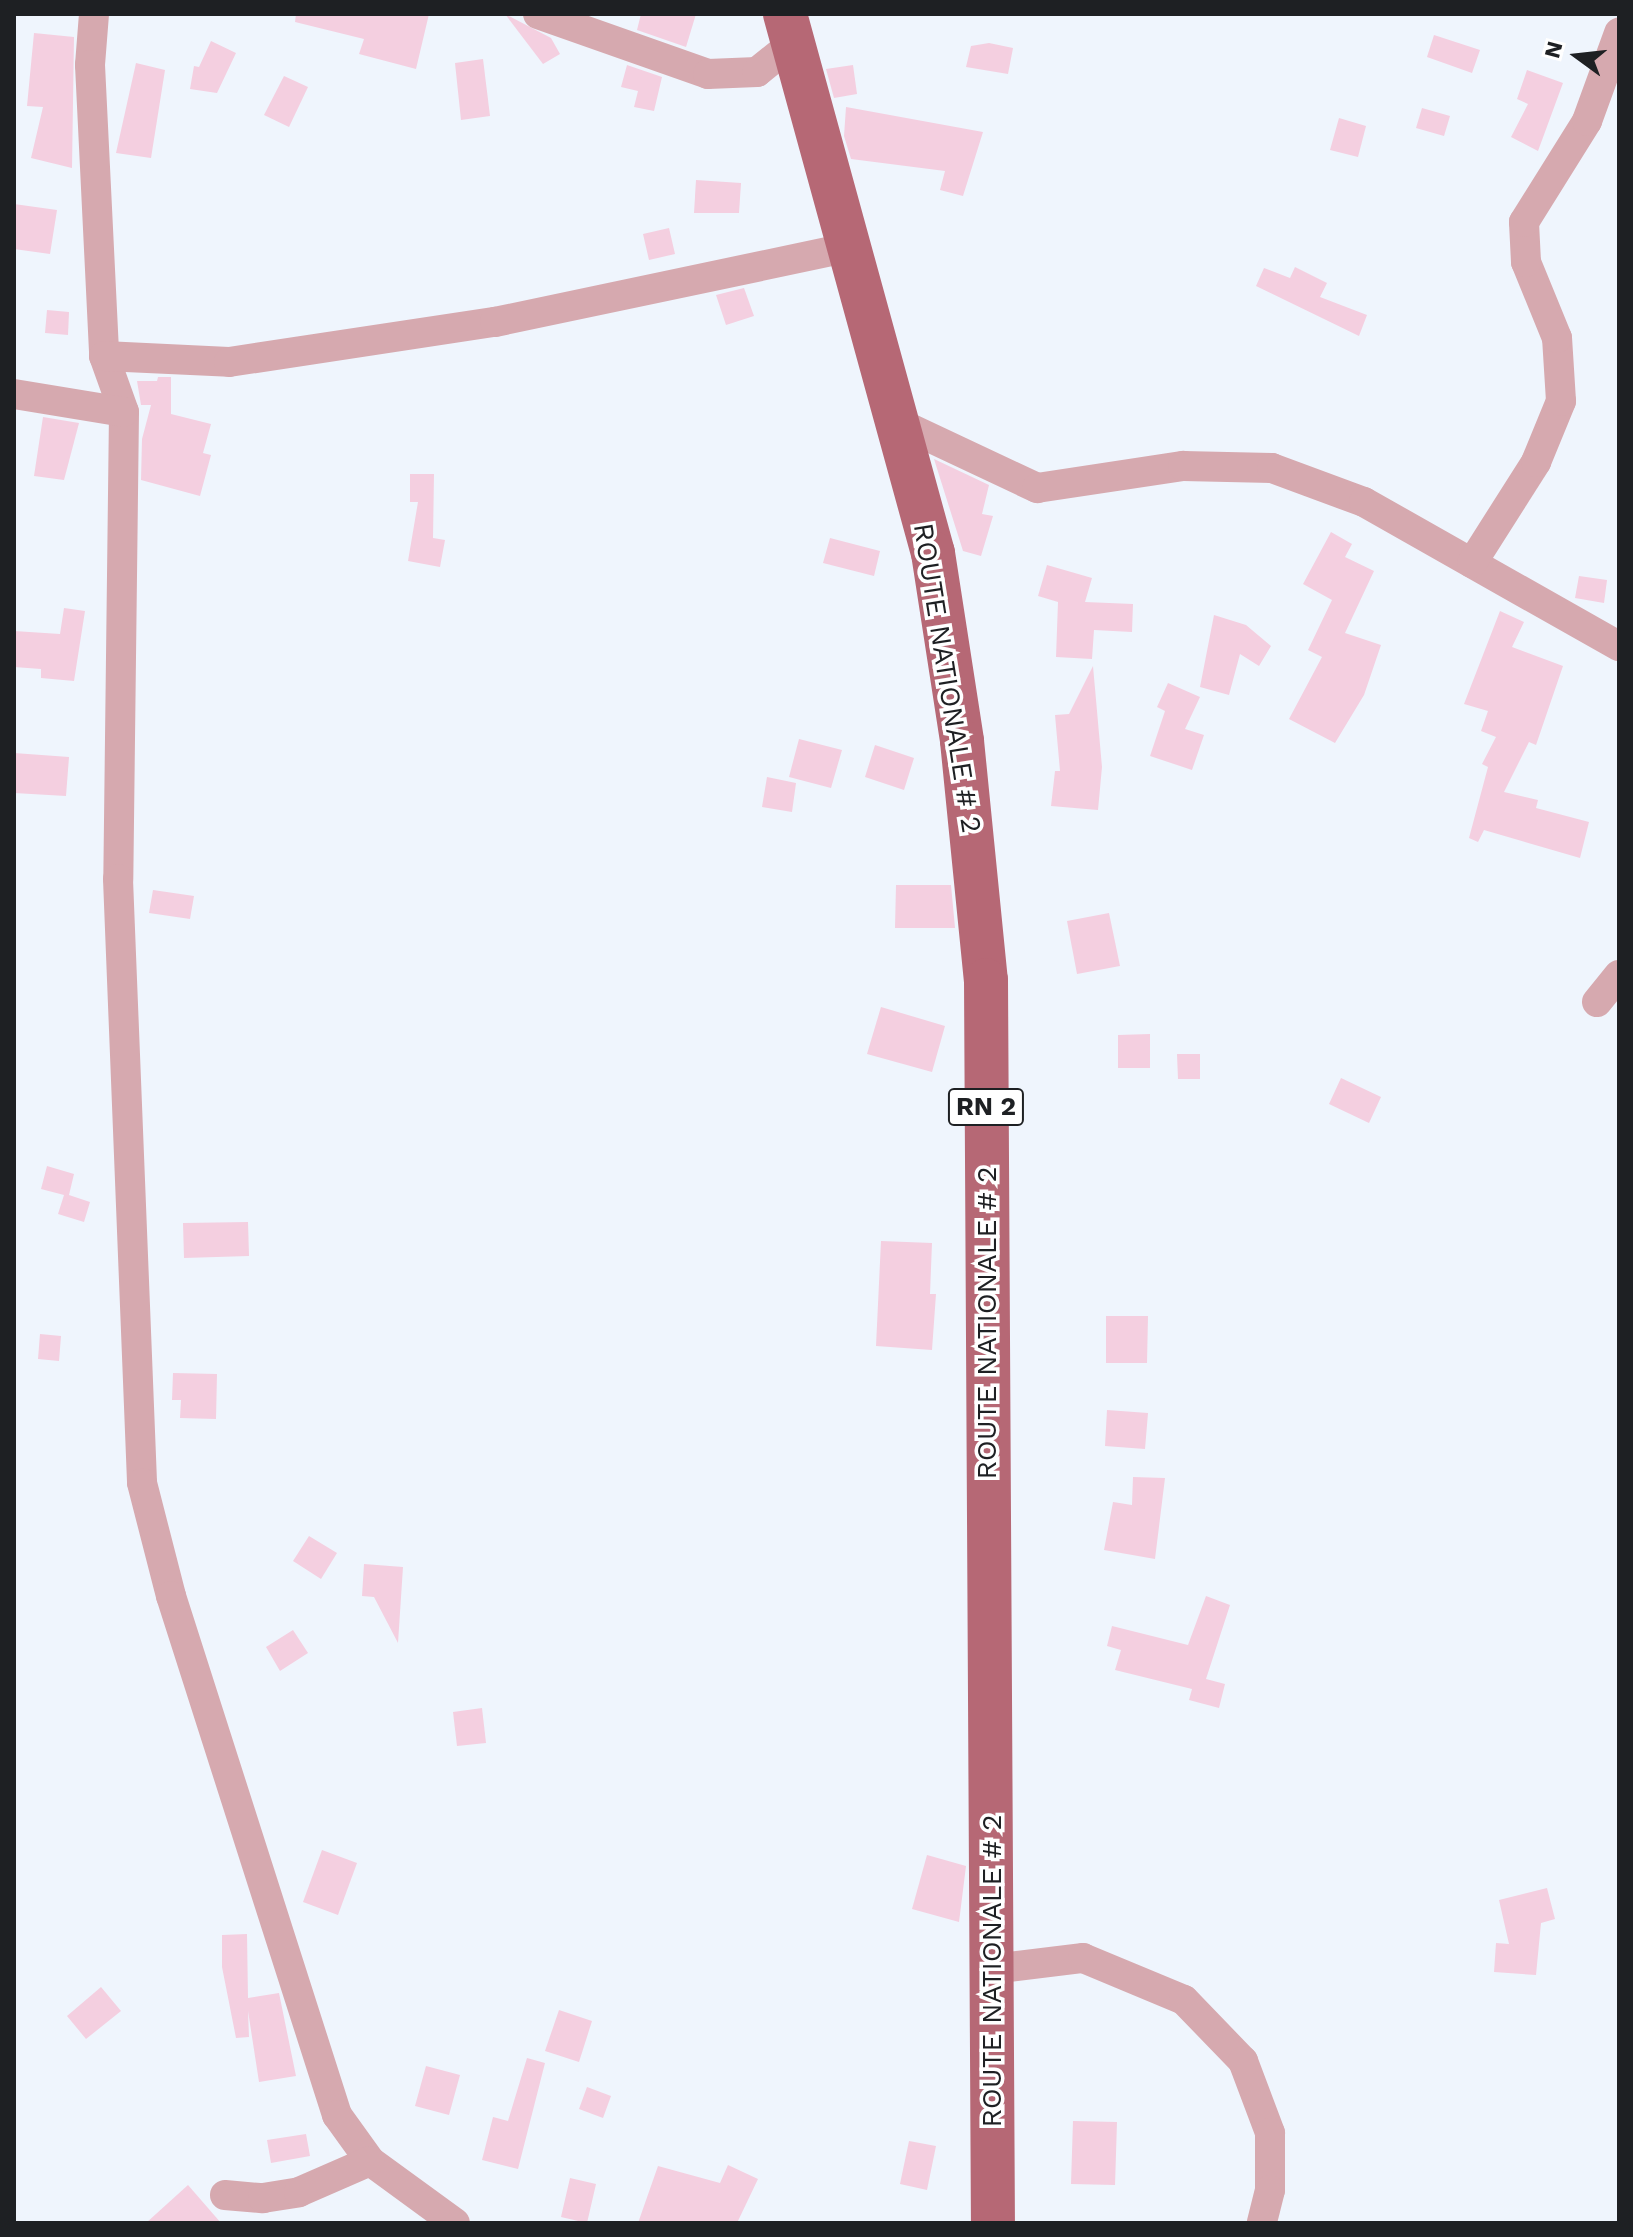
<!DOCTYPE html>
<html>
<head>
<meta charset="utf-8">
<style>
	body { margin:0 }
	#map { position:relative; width:1633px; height:2237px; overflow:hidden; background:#eff5fd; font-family:"Work Sans",sans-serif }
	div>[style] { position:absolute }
	.building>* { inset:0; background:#f4cfe0 }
	.street>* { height:30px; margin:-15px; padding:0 15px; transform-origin:15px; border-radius:15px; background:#d6a9af }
	.primary>* { height:44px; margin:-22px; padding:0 22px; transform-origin:22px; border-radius:22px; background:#b66875 }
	span { translate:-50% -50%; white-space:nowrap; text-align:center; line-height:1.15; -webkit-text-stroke:7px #fff; paint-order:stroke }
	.shield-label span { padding:2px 6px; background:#fff; border:2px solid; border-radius:6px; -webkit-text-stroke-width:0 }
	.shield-label { font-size:26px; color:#1e2023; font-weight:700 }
	.street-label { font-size:28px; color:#1e2023 }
	.frame { position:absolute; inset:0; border:16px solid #1e2023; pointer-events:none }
	.north { position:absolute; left:1537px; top:16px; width:80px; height:80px; -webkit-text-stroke:6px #fff; paint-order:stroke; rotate:285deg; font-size:22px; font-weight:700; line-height:32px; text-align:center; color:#1e2023 }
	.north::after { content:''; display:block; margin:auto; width:28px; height:36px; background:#1e2023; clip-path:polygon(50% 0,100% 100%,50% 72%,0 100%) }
</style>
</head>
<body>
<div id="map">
	<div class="building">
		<i style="clip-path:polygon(296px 14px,429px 14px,416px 69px,359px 54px,364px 39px,295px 22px)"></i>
		<i style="clip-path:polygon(505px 14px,551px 38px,560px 54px,543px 64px)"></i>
		<i style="clip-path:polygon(641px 14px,696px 14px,686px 47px,637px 30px)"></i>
		<i style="clip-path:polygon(34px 33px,74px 37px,72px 168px,31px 158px,43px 107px,27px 106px)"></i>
		<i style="clip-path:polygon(1434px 35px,1480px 50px,1472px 73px,1427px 57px)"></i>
		<i style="clip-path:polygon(211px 41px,236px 53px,217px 93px,190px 89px,194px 66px,199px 67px)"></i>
		<i style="clip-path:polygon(989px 43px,1013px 48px,1008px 74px,966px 67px,971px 46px)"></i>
		<i style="clip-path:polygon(483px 59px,490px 116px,461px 120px,455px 63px)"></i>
		<i style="clip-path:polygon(136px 63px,165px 70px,151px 158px,116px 153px)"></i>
		<i style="clip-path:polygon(627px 65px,662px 77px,654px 111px,634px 107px,638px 91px,621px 87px)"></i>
		<i style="clip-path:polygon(853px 65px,857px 94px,834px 98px,826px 69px)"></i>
		<i style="clip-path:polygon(1527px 70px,1563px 83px,1538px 151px,1511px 137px,1528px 104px,1517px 99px)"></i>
		<i style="clip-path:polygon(284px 76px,308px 87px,289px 127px,264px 115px)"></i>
		<i style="clip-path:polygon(846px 107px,983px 132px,963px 196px,940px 190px,945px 171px,851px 159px,844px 136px)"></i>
		<i style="clip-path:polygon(1422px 108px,1450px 116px,1444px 136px,1416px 128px)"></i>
		<i style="clip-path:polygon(1339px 118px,1366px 126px,1358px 157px,1330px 150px)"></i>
		<i style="clip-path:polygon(696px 180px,741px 183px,739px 213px,694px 213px)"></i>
		<i style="clip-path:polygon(14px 204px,57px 210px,50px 254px,14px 249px)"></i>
		<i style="clip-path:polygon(669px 228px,675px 254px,649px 260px,643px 234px)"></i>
		<i style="clip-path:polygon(1295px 267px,1327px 283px,1320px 297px,1367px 315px,1359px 336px,1256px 286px,1264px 268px,1290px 278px)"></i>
		<i style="clip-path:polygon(744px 288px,754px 316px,726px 325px,716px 295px)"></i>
		<i style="clip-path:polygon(47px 310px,69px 312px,68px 335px,45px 333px)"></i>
		<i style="clip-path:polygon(158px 377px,171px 377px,171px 414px,211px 424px,203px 453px,211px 455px,200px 496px,141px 480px,142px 439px,151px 405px,141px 405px,137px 381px,157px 381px)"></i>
		<i style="clip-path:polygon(43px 417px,79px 423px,64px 480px,34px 476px)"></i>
		<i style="clip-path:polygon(934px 459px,989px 485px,982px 514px,993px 516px,981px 556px,963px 551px)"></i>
		<i style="clip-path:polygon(410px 474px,434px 474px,433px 538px,445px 540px,440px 567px,408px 561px,418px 502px,410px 502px)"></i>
		<i style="clip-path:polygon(1331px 532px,1352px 544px,1345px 557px,1374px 571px,1345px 633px,1381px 645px,1364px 695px,1335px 743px,1289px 719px,1322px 657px,1308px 650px,1332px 600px,1303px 584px)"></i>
		<i style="clip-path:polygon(830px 538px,880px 551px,874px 576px,823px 563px)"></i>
		<i style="clip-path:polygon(1047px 565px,1092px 578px,1085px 602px,1133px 604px,1132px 632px,1094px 630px,1092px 659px,1056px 657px,1058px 602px,1038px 596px)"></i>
		<i style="clip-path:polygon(1579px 576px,1607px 580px,1604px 603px,1575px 598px)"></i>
		<i style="clip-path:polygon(64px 608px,85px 611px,74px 681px,41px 678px,41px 669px,14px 667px,14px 631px,60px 634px)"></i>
		<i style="clip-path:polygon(1500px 611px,1524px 622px,1512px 647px,1563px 666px,1536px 745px,1529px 742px,1504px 792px,1538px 800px,1536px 808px,1589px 822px,1580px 858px,1484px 830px,1478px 842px,1469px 838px,1488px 767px,1482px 764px,1496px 737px,1481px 731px,1488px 711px,1464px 704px)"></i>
		<i style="clip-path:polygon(1214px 615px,1246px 625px,1271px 646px,1259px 666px,1240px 654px,1229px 695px,1200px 687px)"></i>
		<i style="clip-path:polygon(1093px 666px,1102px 767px,1098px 810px,1051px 806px,1055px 771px,1060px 771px,1055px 715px,1069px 714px)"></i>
		<i style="clip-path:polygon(1168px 683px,1200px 697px,1185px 729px,1204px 735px,1192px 770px,1150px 756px,1165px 711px,1157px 707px)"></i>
		<i style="clip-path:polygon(799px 739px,842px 750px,831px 788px,789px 777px)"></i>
		<i style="clip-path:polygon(875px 745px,914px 758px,904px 790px,865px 777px)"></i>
		<i style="clip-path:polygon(14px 753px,69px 757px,66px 796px,14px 793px)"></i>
		<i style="clip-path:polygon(767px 777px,796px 783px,792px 812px,762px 807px)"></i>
		<i style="clip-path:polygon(896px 885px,951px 885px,955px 928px,895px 928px)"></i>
		<i style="clip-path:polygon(153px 890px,194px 896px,190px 919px,149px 913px)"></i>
		<i style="clip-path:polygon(1109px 913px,1120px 966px,1077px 974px,1067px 921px)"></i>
		<i style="clip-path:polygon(881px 1007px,945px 1026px,932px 1072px,867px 1054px)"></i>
		<i style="clip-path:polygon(1150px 1034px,1150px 1068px,1118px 1068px,1118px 1035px)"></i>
		<i style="clip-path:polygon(1177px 1054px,1200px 1054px,1200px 1079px,1178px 1079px)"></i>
		<i style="clip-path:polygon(1341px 1078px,1381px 1097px,1369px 1123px,1329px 1104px)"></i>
		<i style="clip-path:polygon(47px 1166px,74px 1174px,69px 1195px,90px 1202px,84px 1222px,58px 1214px,64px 1195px,41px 1189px)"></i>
		<i style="clip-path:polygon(248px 1222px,249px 1256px,184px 1258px,183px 1223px)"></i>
		<i style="clip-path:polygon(881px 1241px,932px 1243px,930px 1294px,936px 1294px,932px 1350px,876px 1346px)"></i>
		<i style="clip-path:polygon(1106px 1316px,1148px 1316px,1147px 1363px,1106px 1363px)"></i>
		<i style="clip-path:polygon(40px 1334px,61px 1336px,59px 1361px,38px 1359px)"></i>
		<i style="clip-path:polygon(173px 1373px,217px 1374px,216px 1419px,180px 1418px,181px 1400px,172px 1400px)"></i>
		<i style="clip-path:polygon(1107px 1410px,1148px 1413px,1145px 1449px,1105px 1446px)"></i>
		<i style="clip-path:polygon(1133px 1477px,1165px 1478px,1155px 1559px,1104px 1550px,1113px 1502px,1132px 1505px)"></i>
		<i style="clip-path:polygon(309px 1536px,337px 1553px,321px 1579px,293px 1561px)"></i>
		<i style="clip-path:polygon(364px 1564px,403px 1567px,398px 1643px,374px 1597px,362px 1596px)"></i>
		<i style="clip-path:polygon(1206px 1596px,1230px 1605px,1206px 1679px,1225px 1684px,1219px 1708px,1189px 1700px,1192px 1689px,1115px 1670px,1121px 1650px,1107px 1646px,1112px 1626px,1188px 1645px)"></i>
		<i style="clip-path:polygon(293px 1630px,308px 1653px,280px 1671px,266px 1647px)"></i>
		<i style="clip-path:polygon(482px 1708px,486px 1743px,457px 1746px,453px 1712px)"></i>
		<i style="clip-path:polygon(322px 1850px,357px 1863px,338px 1915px,303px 1902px)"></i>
		<i style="clip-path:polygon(927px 1855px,966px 1866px,959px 1922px,912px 1909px)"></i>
		<i style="clip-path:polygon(1547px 1888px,1555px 1919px,1541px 1923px,1536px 1975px,1494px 1972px,1496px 1943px,1509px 1944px,1499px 1900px)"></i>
		<i style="clip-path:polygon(247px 1934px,248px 1998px,279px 1993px,296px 2076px,259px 2082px,248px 2011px,249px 2037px,236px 2038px,222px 1967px,222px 1935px)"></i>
		<i style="clip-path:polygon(101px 1987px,121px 2011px,86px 2039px,67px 2016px)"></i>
		<i style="clip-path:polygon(559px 2010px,592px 2021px,579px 2062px,545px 2051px)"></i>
		<i style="clip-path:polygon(527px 2058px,545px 2063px,518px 2169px,482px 2160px,493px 2117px,508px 2121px)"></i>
		<i style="clip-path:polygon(426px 2066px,460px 2075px,449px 2115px,415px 2106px)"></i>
		<i style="clip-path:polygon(587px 2087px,611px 2096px,603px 2118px,579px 2109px)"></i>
		<i style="clip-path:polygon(1073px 2121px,1117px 2122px,1115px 2185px,1071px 2184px)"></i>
		<i style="clip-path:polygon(306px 2134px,310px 2156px,271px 2163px,267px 2140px)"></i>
		<i style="clip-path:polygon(909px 2141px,936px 2146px,927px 2190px,900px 2184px)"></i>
		<i style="clip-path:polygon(728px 2165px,758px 2179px,737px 2223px,638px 2223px,658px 2166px,720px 2183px)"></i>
		<i style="clip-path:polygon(570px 2178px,596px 2184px,587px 2223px,561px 2217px)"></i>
		<i style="clip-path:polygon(188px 2185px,221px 2223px,146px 2223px)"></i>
	</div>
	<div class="street">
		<i style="left:94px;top:14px;width:51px;rotate:94.5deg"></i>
		<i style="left:90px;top:65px;width:291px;rotate:87.2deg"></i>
		<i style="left:104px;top:356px;width:59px;rotate:70.3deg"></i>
		<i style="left:124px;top:412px;width:467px;rotate:90.7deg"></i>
		<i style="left:118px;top:879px;width:604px;rotate:87.72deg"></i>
		<i style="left:142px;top:1483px;width:117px;rotate:75.6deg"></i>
		<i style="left:171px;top:1596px;width:545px;rotate:72.26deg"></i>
		<i style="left:337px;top:2115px;width:57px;rotate:54.3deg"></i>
		<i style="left:370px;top:2161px;width:105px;rotate:36.1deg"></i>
		<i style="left:538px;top:14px;width:180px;rotate:19.4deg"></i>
		<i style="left:708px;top:74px;width:49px;rotate:-2.3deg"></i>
		<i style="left:757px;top:72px;width:46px;rotate:-38.9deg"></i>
		<i style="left:104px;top:356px;width:125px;rotate:2.7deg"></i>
		<i style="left:229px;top:362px;width:269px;rotate:-8.6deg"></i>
		<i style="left:495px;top:322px;width:364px;rotate:-11.9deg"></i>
		<i style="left:14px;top:394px;width:111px;rotate:9.3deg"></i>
		<i style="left:899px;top:423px;width:153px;rotate:25.2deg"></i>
		<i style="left:1037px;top:488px;width:148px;rotate:-8.6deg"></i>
		<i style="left:1183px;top:466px;width:89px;rotate:1.3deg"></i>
		<i style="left:1272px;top:468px;width:98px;rotate:20.3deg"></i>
		<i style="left:1364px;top:502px;width:293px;rotate:29.5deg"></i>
		<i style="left:1472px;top:563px;width:120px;rotate:-57.6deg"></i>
		<i style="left:1536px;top:462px;width:66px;rotate:-67.7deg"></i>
		<i style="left:1561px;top:401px;width:63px;rotate:-93.6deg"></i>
		<i style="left:1557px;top:338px;width:82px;rotate:-112.2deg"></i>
		<i style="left:1526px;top:262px;width:40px;rotate:-92.9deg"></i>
		<i style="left:1524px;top:222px;width:119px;rotate:-58deg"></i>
		<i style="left:1587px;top:121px;width:94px;rotate:-70deg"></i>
		<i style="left:1597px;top:1002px;width:35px;rotate:-51deg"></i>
		<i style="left:992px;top:1969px;width:92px;rotate:-6.9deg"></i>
		<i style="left:1083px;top:1958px;width:109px;rotate:22.6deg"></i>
		<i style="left:1184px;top:2000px;width:85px;rotate:46deg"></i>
		<i style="left:1243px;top:2061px;width:77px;rotate:69.4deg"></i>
		<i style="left:1270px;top:2133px;width:57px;rotate:90deg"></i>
		<i style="left:1270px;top:2190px;width:34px;rotate:104deg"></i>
		<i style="left:225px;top:2195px;width:38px;rotate:5deg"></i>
		<i style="left:263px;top:2198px;width:36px;rotate:-9deg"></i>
		<i style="left:299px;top:2192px;width:77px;rotate:-23.6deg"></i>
	</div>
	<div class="primary">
		<i style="left:785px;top:14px;width:559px;rotate:74.65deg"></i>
		<i style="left:933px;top:553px;width:190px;rotate:81.2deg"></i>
		<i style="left:962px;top:741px;width:240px;rotate:84.3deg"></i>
		<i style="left:986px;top:980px;width:1243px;rotate:89.68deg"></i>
	</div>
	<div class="shield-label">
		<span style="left:986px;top:1107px">RN 2</span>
	</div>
	<div class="street-label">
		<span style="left:947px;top:678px;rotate:81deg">ROUTE NATIONALE # 2</span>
		<span style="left:987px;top:1323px;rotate:-90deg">ROUTE NATIONALE # 2</span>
		<span style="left:992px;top:1971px;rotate:-90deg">ROUTE NATIONALE # 2</span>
	</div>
	<div class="frame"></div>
	<div class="north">N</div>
</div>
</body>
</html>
